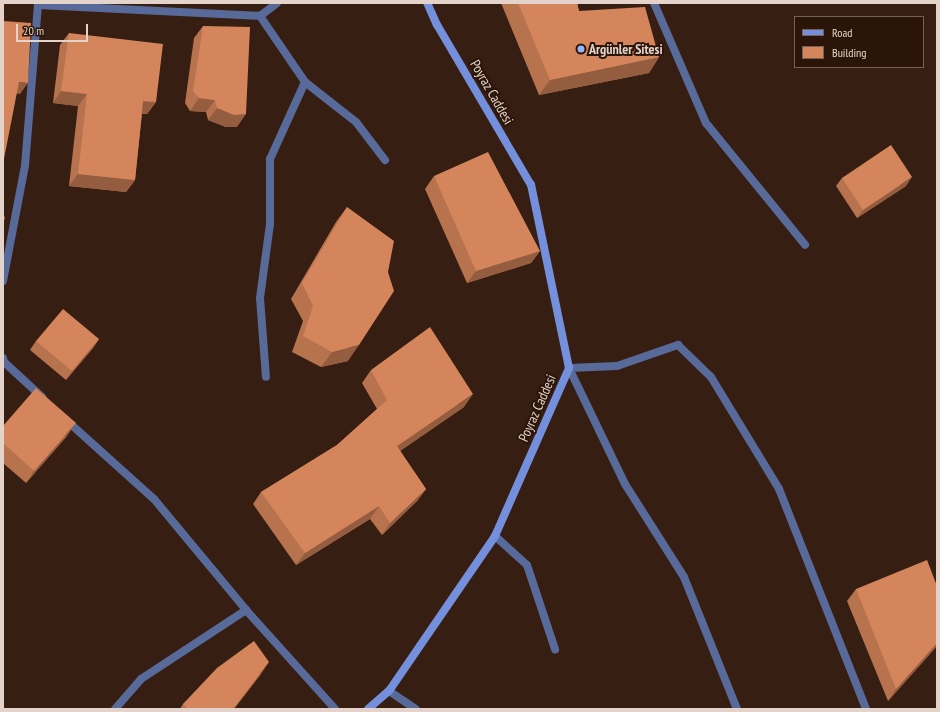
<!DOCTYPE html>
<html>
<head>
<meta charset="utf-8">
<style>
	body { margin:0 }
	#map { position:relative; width:940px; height:712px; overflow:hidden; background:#361e12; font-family:"PT Sans Narrow",sans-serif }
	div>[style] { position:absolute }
	.lane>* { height:8px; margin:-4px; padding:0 4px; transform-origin:4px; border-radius:4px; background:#586a99 }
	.street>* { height:8px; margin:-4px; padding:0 4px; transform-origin:4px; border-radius:4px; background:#586a99 }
	.secondary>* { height:8px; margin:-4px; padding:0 4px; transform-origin:4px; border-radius:4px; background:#7490dc }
	.wall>* { inset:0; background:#b7724e }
	.shaded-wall>* { inset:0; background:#955d40 }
	.building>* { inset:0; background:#d5855b }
	.dots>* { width:11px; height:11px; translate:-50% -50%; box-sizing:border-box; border:2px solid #2b1508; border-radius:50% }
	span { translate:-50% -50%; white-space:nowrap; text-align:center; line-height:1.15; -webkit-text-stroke:4px #2b1508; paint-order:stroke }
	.poi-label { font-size:14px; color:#e3d3cb; font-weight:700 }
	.left { translate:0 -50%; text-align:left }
	.street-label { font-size:14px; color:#e3d3cb }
	.frame { position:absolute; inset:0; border:4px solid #e3d3cb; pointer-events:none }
	.legend { position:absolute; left:794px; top:16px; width:130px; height:52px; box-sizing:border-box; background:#2b1508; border:1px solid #756156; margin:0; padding:5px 7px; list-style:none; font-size:12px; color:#e3d3cb }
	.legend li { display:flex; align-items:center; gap:8px; height:20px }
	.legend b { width:20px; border:1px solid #756156 }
	.scale { position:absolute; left:16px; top:24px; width:72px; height:18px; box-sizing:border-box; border:2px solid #e3d3cb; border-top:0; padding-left:5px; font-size:12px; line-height:14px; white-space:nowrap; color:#e3d3cb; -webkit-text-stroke:3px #2b1508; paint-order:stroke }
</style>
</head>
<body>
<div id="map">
	<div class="lane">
		<i style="left:260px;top:16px;width:21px;rotate:-37deg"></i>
	</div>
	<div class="street">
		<i style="left:654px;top:3px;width:131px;rotate:66.6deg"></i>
		<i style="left:706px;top:123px;width:157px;rotate:50.9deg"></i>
		<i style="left:38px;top:5px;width:222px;rotate:2.8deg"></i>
		<i style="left:260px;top:16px;width:80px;rotate:55.7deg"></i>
		<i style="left:305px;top:82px;width:85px;rotate:114.4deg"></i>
		<i style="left:270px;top:159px;width:65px;rotate:90deg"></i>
		<i style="left:270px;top:224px;width:75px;rotate:97.7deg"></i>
		<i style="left:260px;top:298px;width:79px;rotate:85.7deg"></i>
		<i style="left:305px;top:82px;width:65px;rotate:38.1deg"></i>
		<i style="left:356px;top:122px;width:48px;rotate:52.7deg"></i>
		<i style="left:3px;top:281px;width:117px;rotate:-79.2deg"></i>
		<i style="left:25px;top:166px;width:164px;rotate:-85.4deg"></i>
		<i style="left:3px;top:358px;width:4px;rotate:76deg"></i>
		<i style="left:4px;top:362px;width:52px;rotate:42.6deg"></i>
		<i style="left:65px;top:419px;width:120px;rotate:42deg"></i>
		<i style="left:154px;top:499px;width:144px;rotate:50.3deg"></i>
		<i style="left:246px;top:610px;width:133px;rotate:48deg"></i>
		<i style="left:495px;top:536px;width:43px;rotate:42.2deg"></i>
		<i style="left:527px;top:565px;width:89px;rotate:71.6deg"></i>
		<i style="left:389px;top:691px;width:32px;rotate:34deg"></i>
		<i style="left:115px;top:709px;width:40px;rotate:-49deg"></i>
		<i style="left:141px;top:679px;width:126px;rotate:-33.3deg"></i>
		<i style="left:737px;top:709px;width:142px;rotate:-111.9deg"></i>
		<i style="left:684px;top:577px;width:110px;rotate:-122.4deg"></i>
		<i style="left:625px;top:484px;width:129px;rotate:-115.8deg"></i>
		<i style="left:569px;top:368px;width:48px;rotate:-2.4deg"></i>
		<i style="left:617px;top:366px;width:65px;rotate:-19deg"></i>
		<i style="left:678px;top:345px;width:46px;rotate:44.1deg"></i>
		<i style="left:711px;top:377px;width:131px;rotate:58.7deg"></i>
		<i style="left:779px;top:489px;width:237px;rotate:68.4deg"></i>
	</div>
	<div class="secondary">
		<i style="left:368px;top:709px;width:28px;rotate:-41deg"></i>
		<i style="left:389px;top:691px;width:188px;rotate:-55.6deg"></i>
		<i style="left:495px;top:536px;width:184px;rotate:-66.2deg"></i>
		<i style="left:569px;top:368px;width:187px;rotate:-101.7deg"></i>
		<i style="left:531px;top:185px;width:186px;rotate:-120.4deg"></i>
		<i style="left:437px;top:25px;width:24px;rotate:-114deg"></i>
	</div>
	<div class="wall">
		<i style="clip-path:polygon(501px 3px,577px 3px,579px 11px,659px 57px,649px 73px,539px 95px)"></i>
		<i style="clip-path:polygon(203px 26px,237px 127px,226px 127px,208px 120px,206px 112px,190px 111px,185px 103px,194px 38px)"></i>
		<i style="clip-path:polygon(69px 33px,156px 102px,147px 114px,142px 114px,135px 180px,126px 192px,69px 186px,78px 106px,53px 103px,60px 45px)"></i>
		<i style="clip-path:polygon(434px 176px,540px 251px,531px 263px,467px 283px,425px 189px)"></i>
		<i style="clip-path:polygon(842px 178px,906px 186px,857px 218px,836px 186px)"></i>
		<i style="clip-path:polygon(347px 207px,348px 361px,321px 367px,292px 352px,303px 321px,291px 299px,336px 222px)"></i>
		<i style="clip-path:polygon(99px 339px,93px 348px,66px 380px,30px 350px,36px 341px)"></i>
		<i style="clip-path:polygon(371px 370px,464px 407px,400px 451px,426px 489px,417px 501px,382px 535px,370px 519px,296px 565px,253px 504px,261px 492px,337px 445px,377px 409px,362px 383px)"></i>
		<i style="clip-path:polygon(3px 426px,67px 436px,26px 483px,3px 463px)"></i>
		<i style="clip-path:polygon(937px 586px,937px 646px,888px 701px,847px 601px,856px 589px)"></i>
		<i style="clip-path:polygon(261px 674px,234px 709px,180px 709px,183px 704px)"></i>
	</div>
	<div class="shaded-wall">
		<i style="clip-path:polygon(659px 57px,649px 73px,539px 95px,550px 80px)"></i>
		<i style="clip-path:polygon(19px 82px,28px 83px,20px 94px,11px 93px)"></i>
		<i style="clip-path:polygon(61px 91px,87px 94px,78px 106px,53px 103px)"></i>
		<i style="clip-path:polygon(199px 98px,215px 100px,206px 112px,190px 111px)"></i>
		<i style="clip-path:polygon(143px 101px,156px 102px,147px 114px,135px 113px)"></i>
		<i style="clip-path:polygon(217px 108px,246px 114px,237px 127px,226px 127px,208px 120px)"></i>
		<i style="clip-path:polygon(78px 174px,135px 180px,126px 192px,69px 186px)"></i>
		<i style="clip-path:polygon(912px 177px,906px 186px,857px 218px,863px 210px)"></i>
		<i style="clip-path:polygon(540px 251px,531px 263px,467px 283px,476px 271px)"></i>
		<i style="clip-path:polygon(99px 339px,93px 348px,66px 380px,72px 371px)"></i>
		<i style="clip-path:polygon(359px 345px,348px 361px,321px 367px,332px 352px)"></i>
		<i style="clip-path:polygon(473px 394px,464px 407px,388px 459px,397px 446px)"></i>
		<i style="clip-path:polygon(76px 423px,67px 436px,26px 483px,34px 471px)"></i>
		<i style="clip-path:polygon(426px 489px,417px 501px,382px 535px,390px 523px)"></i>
		<i style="clip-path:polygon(379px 506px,370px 519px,296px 565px,305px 553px)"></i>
		<i style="clip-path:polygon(937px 643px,937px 646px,888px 701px,896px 689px)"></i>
		<i style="clip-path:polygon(269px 662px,261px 674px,234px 709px,233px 709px)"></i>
	</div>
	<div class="building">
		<i style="clip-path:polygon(518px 3px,577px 3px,579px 11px,645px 7px,659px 57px,550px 80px)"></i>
		<i style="clip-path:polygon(3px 21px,31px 23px,28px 83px,19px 82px,3px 164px)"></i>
		<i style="clip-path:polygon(203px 26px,250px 27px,246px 114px,234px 115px,217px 108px,215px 100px,199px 98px,193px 91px)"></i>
		<i style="clip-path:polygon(69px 33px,163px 44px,156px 102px,143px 101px,135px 180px,78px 174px,87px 94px,61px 91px)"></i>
		<i style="clip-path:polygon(891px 145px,912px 177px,863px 210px,842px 178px)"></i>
		<i style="clip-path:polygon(488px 152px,540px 251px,476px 271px,434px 176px)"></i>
		<i style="clip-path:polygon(347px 207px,394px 241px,388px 272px,394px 291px,359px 345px,332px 352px,303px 336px,313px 306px,302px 283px)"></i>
		<i style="clip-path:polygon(3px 216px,5px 217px,3px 225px)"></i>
		<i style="clip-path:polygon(63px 309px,99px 339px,72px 371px,36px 341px)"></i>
		<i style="clip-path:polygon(430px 327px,473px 394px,397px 446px,426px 489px,390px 523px,379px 506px,305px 553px,261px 492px,337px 445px,387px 400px,371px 370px)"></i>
		<i style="clip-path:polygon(36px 388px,76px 423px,34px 471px,3px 443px,3px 426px)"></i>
		<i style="clip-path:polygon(927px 560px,937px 586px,937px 643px,896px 689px,856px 589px)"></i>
		<i style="clip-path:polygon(254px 641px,269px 662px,233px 709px,188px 709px,183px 704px,217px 668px)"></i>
	</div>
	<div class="dots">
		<i style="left:581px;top:49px;background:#9ab5fd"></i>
	</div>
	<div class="poi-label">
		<span class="left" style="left:589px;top:49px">Argünler Sitesi</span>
	</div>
	<div class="street-label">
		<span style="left:492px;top:92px;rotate:60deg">Poyraz Caddesi</span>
		<span style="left:537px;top:408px;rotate:-66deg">Poyraz Caddesi</span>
	</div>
	<div class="frame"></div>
	<ul class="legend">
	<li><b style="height:5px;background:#7490dc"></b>Road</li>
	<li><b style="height:11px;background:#d5855b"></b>Building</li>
	</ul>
	<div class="scale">20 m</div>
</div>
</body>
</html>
